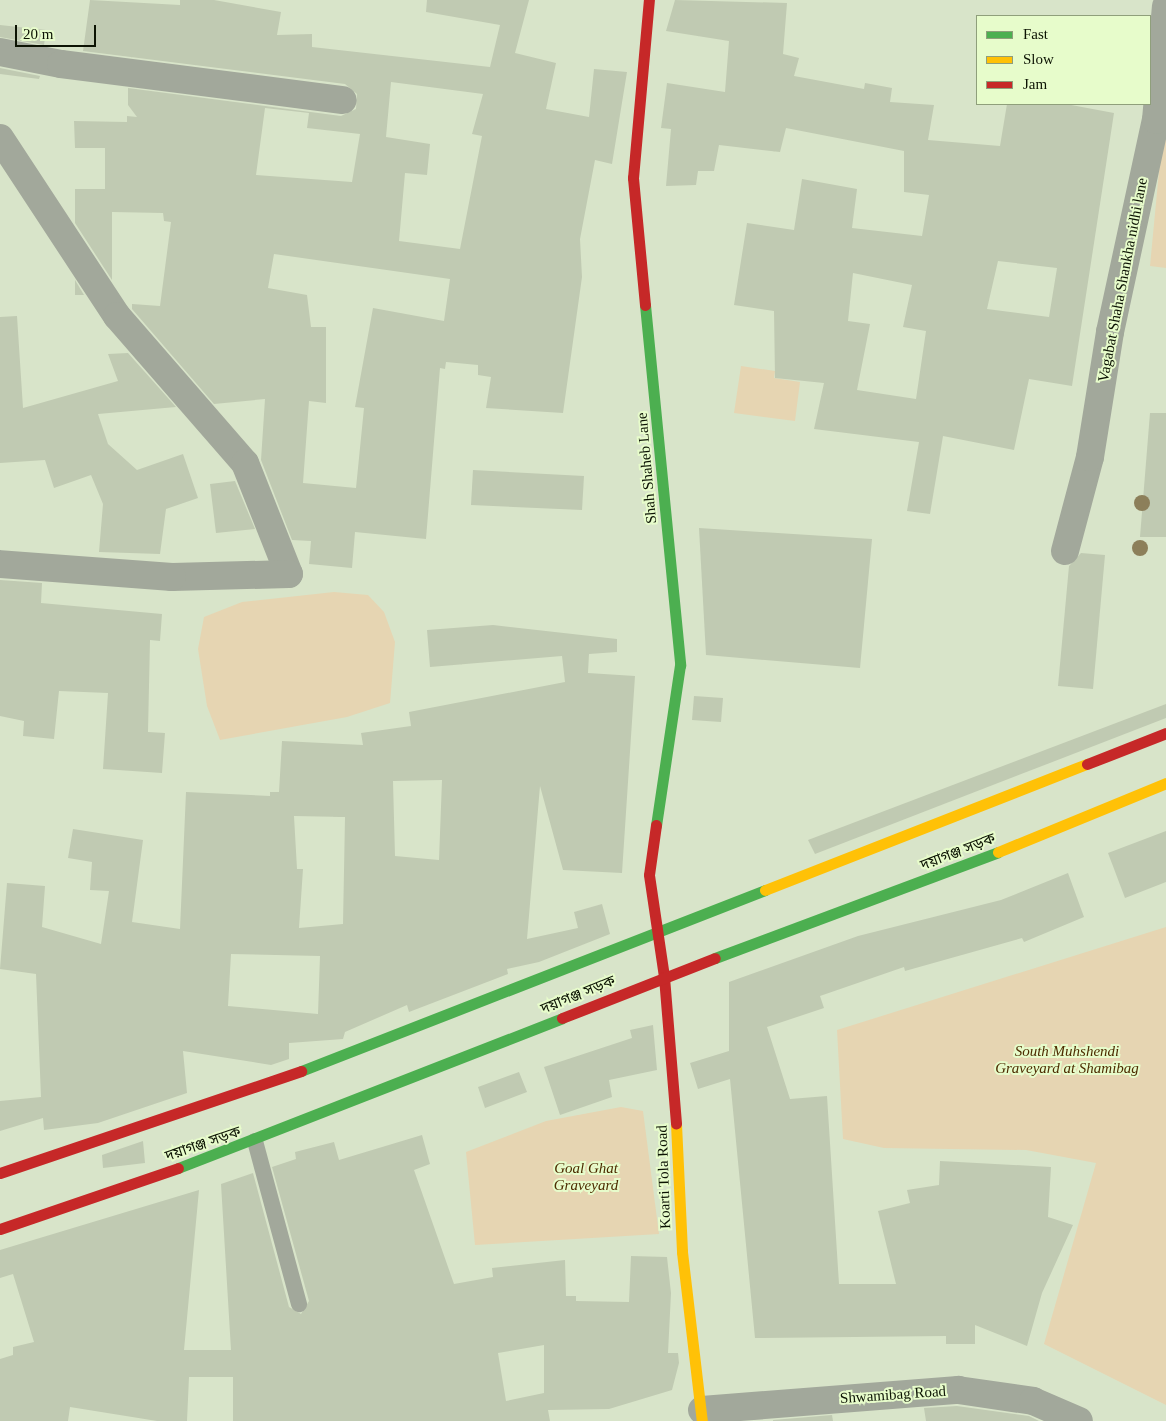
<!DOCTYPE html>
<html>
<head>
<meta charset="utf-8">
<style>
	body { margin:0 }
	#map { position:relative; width:1166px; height:1421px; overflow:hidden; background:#d8e4c9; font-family:"Times New Roman","Noto Sans Bengali",serif }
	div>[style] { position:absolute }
	.green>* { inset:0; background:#e6d5b2 }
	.building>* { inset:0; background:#c0cab2 }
	.lane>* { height:16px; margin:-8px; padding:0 8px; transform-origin:8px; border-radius:8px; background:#a2a89b }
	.street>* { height:28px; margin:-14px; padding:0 14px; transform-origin:14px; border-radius:14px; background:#a2a89b }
	.fast>* { height:11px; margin:-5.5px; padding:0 5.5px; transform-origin:5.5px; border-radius:5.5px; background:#4caf50 }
	.slow>* { height:11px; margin:-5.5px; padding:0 5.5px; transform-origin:5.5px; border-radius:5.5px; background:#ffc107 }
	.jam>* { height:11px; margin:-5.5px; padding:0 5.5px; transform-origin:5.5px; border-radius:5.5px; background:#c62828 }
	.trees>* { width:16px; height:16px; margin:-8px; border-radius:50%; background:#8c7f5a }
	span { translate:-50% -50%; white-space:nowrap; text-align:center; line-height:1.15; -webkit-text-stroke:4px #e7fccb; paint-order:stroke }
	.street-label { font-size:15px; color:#0c1303 }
	.park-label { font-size:15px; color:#4d2c00; font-style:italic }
	.legend { position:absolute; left:976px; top:15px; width:175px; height:90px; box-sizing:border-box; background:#e7fccb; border:1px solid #8f9f7b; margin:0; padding:6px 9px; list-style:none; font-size:15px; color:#0c1303 }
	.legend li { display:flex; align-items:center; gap:10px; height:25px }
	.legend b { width:25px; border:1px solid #8f9f7b }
	.scale { position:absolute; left:15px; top:25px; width:81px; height:22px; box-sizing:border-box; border:2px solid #0c1303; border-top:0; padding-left:6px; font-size:15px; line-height:18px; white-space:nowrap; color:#0c1303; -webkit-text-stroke:4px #e7fccb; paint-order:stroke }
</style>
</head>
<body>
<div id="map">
	<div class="green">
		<i style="clip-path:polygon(1166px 98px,1166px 268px,1150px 266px)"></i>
		<i style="clip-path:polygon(741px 366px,775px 371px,774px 378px,800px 382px,795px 421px,734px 413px)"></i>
		<i style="clip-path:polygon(334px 592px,368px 595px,384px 612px,395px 642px,390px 703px,347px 717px,220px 740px,207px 706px,198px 649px,204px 617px,242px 602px)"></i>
		<i style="clip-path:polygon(1166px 927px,1166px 1405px,1044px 1344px,1096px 1163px,1026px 1150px,884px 1148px,843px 1139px,837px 1030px)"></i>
		<i style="clip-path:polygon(621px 1107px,643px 1111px,659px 1234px,475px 1245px,466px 1152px,546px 1121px)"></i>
	</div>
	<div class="building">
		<i style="clip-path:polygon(evenodd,90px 0,180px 5px,180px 0,214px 0,281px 12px,277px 35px,312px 34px,312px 47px,490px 67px,500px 25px,426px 12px,427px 0,529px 0,515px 53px,556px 63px,546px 109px,589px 117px,594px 69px,627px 72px,612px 164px,595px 160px,580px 239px,582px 277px,563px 413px,486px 408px,491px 377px,478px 375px,478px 365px,446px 362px,445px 369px,440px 368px,426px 539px,355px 532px,352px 568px,309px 564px,311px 541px,292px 540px,261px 460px,265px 399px,214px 404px,132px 309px,132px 304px,160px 306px,171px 222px,164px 221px,163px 213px,112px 212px,112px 280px,75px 223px,75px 189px,105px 189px,105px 148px,75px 148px,74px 121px,127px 122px,127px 116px,137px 117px,128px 105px,128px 88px,341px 116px,356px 109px,357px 94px,345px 84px,83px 51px,90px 0,391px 82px,483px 94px,472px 134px,482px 136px,460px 249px,399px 241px,405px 173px,427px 175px,430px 144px,386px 137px,391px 82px,90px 0,265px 108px,309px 113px,307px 128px,360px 134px,352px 182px,256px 175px,265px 108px,90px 0,274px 254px,450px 279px,444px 321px,373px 308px,355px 407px,364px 408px,356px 488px,303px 483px,309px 401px,326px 403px,326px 327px,311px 327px,307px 295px,268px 288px,274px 254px)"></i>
		<i style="clip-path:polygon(evenodd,675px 0,787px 3px,783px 54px,799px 58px,794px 76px,864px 89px,865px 83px,892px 88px,890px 102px,934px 105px,928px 140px,1000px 146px,1007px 104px,1066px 104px,1114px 113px,1072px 386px,1029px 379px,1014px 450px,943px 436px,930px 514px,907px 511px,919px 442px,814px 429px,824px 383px,775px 378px,774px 311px,734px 305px,747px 223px,794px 230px,802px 179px,857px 189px,852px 228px,922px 236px,929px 195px,904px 192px,904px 151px,786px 128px,780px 152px,719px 145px,714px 171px,698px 171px,696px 185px,666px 186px,671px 129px,661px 128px,667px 83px,725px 92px,729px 41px,666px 31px,675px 0,998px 261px,1057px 268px,1049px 317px,987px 309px,998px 261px,675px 0,853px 273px,912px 285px,903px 327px,926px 331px,916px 399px,857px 390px,870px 324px,848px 321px,853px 273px)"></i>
		<i style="clip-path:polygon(0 25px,46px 30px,44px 45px,0 37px)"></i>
		<i style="clip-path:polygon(0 68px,40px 76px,39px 79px,0 74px)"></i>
		<i style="clip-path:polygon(75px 280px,84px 295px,75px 295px)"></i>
		<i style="clip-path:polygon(17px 316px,23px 408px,118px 381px,108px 354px,128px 353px,176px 407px,98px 414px,108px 444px,137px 470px,183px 454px,198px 498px,166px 509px,160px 554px,99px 552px,103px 504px,91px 475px,54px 488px,45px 460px,0 463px,0 317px)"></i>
		<i style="clip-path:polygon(1150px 413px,1166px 413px,1166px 537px,1140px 537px)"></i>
		<i style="clip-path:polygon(473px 470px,584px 476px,582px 510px,471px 505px)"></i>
		<i style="clip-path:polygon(235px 481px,255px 529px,216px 533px,210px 484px)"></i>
		<i style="clip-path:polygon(699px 528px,872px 539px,860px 668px,706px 655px)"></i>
		<i style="clip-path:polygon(1081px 553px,1105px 555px,1093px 689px,1058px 686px,1069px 566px)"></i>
		<i style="clip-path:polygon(0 580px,42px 583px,41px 603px,162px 614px,160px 641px,150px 640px,148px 732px,165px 733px,162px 773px,103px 769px,108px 693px,59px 691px,54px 739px,23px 736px,24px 721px,0 716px)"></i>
		<i style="clip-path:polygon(evenodd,493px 625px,617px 639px,617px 652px,589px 654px,588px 673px,635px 676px,622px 873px,563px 870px,540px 786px,527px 939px,578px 928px,574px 912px,602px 904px,610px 934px,539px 962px,507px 969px,508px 974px,409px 1012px,407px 1005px,345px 1032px,343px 1039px,289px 1043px,289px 1059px,271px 1065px,183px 1051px,187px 1093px,98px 1123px,44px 1130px,43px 1118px,0 1131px,0 1101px,41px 1097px,36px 974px,0 969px,7px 883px,45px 886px,42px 927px,101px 944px,109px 891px,90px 890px,92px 862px,68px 858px,73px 829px,143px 840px,132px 922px,180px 929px,186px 792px,270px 796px,270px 792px,279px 792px,282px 741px,363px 745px,361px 733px,411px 726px,409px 712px,565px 682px,562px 656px,430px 667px,427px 630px,493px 625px,442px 780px,439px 860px,395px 856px,393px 781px,442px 780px,493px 625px,294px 816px,345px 817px,343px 924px,299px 928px,303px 869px,297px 869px,294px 816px,493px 625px,231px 954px,320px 956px,318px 1014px,228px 1006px,231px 954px)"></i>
		<i style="clip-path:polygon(694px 696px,723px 698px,721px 722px,692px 720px)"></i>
		<i style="clip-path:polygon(1166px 704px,1166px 718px,815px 854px,808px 840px)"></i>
		<i style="clip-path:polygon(1166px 831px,1166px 882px,1125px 898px,1108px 853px)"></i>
		<i style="clip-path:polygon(1068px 873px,1084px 917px,1024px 942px,1022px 938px,905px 971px,904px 967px,820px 996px,824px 1008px,767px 1027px,790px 1099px,827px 1096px,839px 1284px,896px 1284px,878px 1211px,910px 1203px,907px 1190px,939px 1185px,940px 1161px,1051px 1167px,1048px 1217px,1073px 1225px,1042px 1293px,1027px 1346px,975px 1325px,975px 1344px,946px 1344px,946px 1336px,755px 1338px,730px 1079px,698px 1089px,690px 1063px,729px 1051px,729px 982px,858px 936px,1001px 900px)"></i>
		<i style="clip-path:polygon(653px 1025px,657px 1070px,609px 1080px,612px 1097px,560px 1115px,544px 1067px,632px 1038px,630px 1030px)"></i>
		<i style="clip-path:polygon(519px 1072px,527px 1092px,485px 1108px,478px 1087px)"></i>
		<i style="clip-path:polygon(evenodd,422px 1135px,430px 1164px,414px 1170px,454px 1284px,493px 1277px,492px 1268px,565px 1260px,566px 1296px,576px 1296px,576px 1301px,629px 1302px,631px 1256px,667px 1257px,671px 1293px,668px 1353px,678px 1353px,679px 1363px,672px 1390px,609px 1409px,548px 1410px,550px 1421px,233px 1421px,233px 1377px,189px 1377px,187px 1421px,157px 1421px,70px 1407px,68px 1421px,0 1421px,0 1359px,13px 1355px,13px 1347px,34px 1342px,13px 1274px,0 1278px,0 1250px,199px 1190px,184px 1350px,231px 1350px,221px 1184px,253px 1173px,289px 1307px,301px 1314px,309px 1301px,272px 1167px,296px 1159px,295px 1152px,334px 1142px,339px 1160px,422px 1135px,544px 1345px,544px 1393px,506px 1401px,498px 1353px,544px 1345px)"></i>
		<i style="clip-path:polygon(143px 1141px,145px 1163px,103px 1168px,102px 1155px)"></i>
		<i style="clip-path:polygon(957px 1406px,1029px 1416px,1039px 1421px,926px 1421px,924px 1408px)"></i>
		<i style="clip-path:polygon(832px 1415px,833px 1421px,773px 1421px,773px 1420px)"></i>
	</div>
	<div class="lane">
		<i style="left:255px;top:1141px;width:169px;rotate:74.9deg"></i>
	</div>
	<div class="street">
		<i style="left:0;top:52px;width:62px;rotate:11.1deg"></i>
		<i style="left:61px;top:64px;width:284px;rotate:7.3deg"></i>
		<i style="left:0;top:138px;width:213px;rotate:56.7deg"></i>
		<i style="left:117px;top:316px;width:195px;rotate:49deg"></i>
		<i style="left:245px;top:463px;width:119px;rotate:68.4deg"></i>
		<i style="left:289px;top:574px;width:117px;rotate:178.5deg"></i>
		<i style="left:172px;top:577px;width:172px;rotate:-175.7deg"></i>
		<i style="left:1065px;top:551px;width:97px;rotate:-75.1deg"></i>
		<i style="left:1090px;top:457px;width:127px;rotate:-80.9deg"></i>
		<i style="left:1110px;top:332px;width:217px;rotate:-77.8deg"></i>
		<i style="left:1156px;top:120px;width:114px;rotate:-85deg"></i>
		<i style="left:702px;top:1410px;width:257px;rotate:-4.5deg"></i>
		<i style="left:958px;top:1390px;width:76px;rotate:8.3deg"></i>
		<i style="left:1033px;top:1401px;width:50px;rotate:23.5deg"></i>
	</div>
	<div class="fast">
		<i style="left:645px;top:305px;width:362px;rotate:84.4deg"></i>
		<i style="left:680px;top:665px;width:162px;rotate:98.5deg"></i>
		<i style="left:715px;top:958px;width:302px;rotate:-20.5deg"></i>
		<i style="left:301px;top:1071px;width:498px;rotate:-21.3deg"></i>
		<i style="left:178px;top:1168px;width:412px;rotate:-21.3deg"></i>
	</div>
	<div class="slow">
		<i style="left:998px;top:852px;width:182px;rotate:-22.3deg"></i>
		<i style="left:765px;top:890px;width:346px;rotate:-21.4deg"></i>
		<i style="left:676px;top:1124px;width:128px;rotate:87.3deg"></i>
		<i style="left:682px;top:1252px;width:170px;rotate:83.3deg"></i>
	</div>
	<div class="jam">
		<i style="left:645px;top:305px;width:128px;rotate:-95.4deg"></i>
		<i style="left:633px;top:178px;width:179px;rotate:-84.9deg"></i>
		<i style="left:1087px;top:764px;width:85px;rotate:-21.4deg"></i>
		<i style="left:656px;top:825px;width:50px;rotate:98deg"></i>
		<i style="left:649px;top:875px;width:103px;rotate:81.6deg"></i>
		<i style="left:664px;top:977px;width:147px;rotate:85.3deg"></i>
		<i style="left:562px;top:1018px;width:164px;rotate:-21.4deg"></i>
		<i style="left:0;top:1173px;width:318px;rotate:-18.7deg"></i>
		<i style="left:0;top:1229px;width:188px;rotate:-18.9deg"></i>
	</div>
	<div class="trees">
		<i style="left:1142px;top:503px"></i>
		<i style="left:1140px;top:548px"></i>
	</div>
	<div class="street-label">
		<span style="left:1123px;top:280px;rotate:-79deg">Vagabat Shaha Shankha nidhi lane</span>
		<span style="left:647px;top:468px;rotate:-95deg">Shah Shaheb Lane</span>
		<span style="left:958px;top:852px;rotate:-21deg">দয়াগঞ্জ সড়ক</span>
		<span style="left:578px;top:995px;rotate:-22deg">দয়াগঞ্জ সড়ক</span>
		<span style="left:203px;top:1144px;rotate:-19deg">দয়াগঞ্জ সড়ক</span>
		<span style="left:664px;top:1177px;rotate:-92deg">Koarti Tola Road</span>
		<span style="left:893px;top:1395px;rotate:-4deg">Shwamibag Road</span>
	</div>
	<div class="park-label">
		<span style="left:1067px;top:1060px">South Muhshendi<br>Graveyard at Shamibag</span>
		<span style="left:586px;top:1177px">Goal Ghat<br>Graveyard</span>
	</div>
	<ul class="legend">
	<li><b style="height:6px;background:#4caf50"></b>Fast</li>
	<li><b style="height:6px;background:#ffc107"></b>Slow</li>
	<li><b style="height:6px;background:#c62828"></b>Jam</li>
	</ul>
	<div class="scale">20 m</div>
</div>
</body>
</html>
